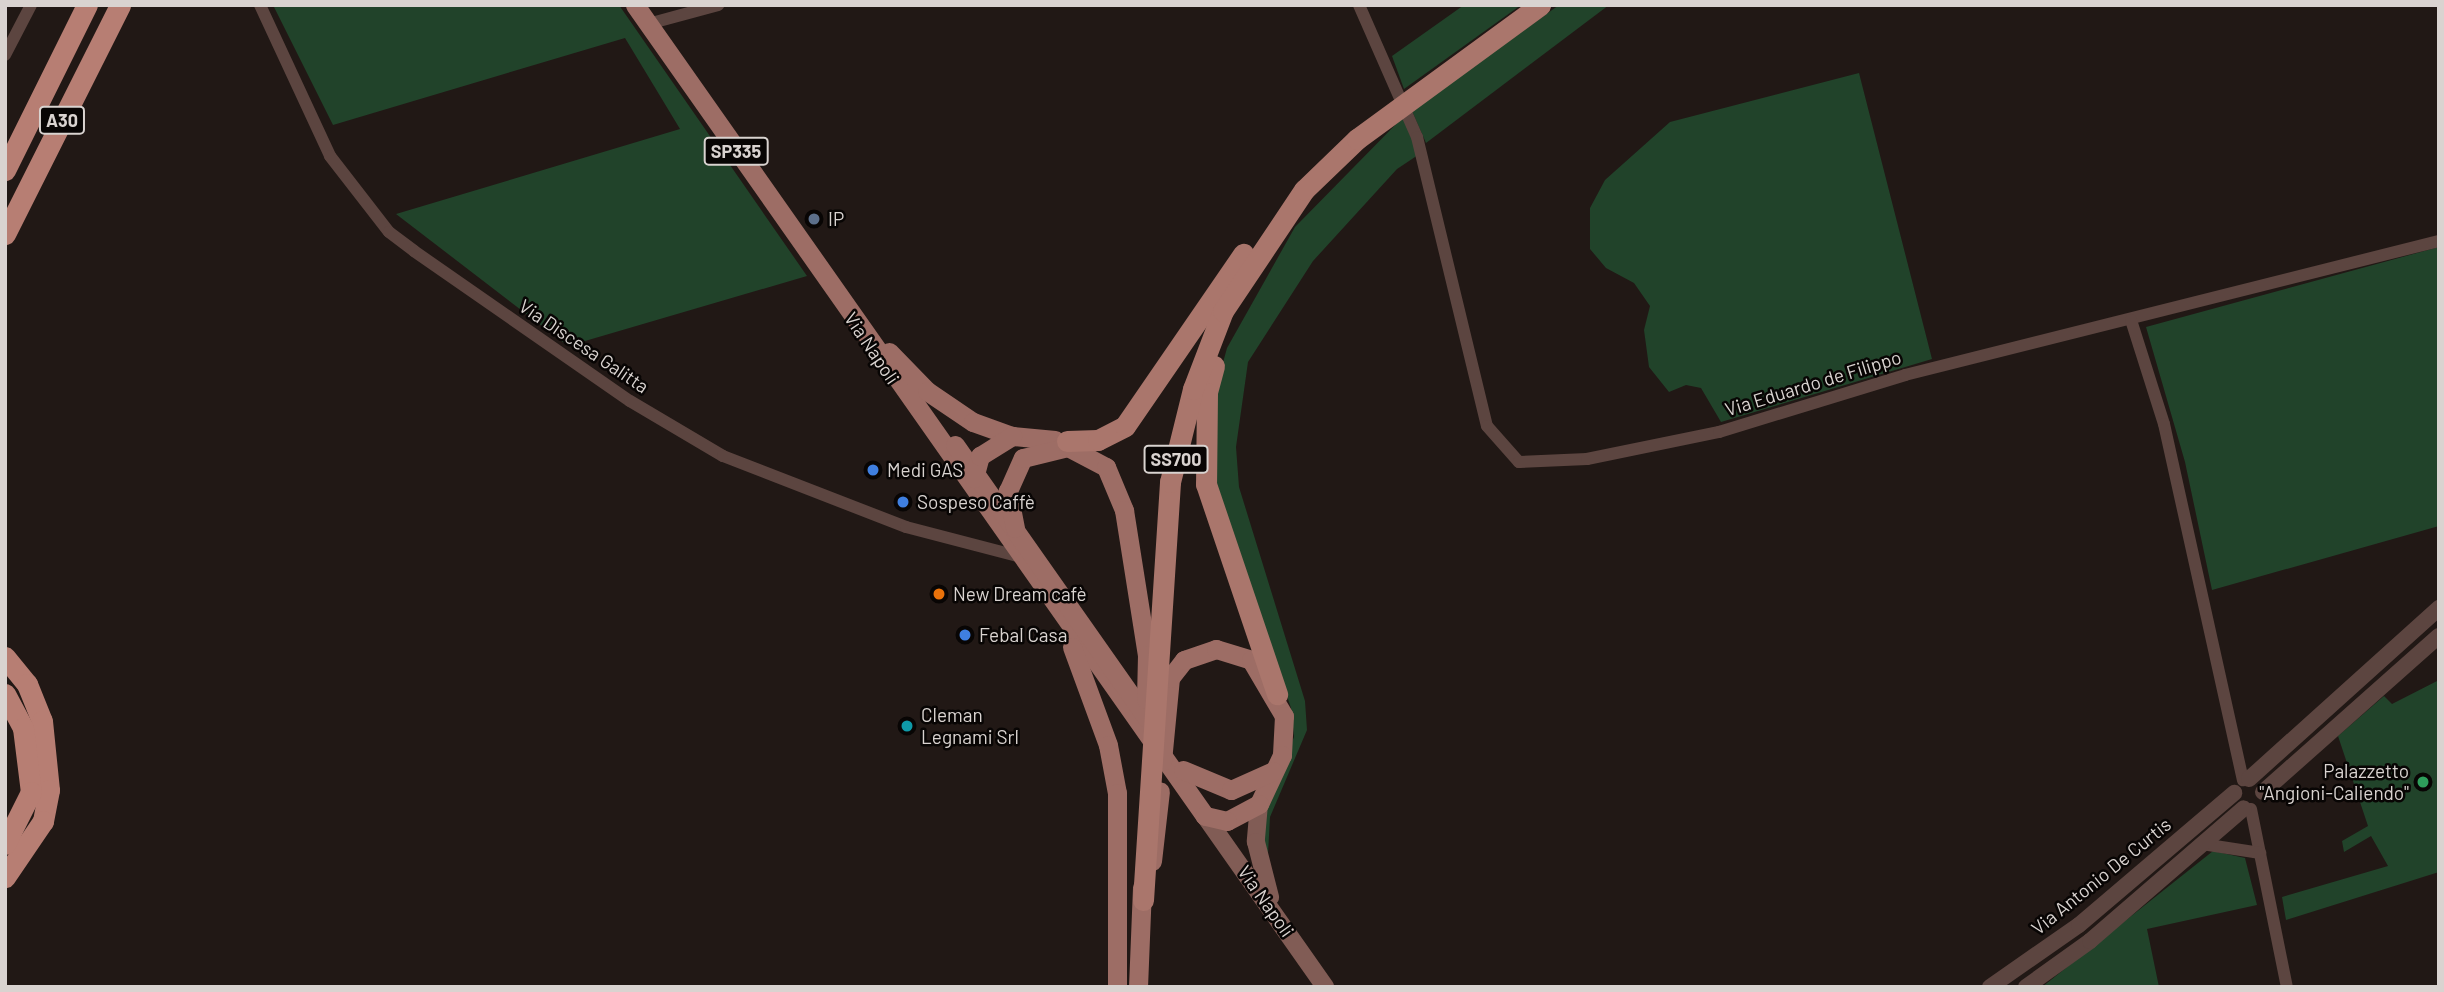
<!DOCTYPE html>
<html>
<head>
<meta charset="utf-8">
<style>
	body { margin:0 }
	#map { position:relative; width:2444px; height:992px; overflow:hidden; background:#211815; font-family:Barlow,sans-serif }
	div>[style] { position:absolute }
	.green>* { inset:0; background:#21432a }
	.minor>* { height:12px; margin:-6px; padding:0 6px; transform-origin:6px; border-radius:6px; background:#5c4540 }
	.tertiary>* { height:16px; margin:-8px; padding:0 8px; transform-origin:8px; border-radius:8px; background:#5c4540 }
	.secondary>* { height:18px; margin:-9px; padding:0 9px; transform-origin:9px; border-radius:9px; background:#815c55 }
	.primary>* { height:19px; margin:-9.5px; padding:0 9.5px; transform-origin:9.5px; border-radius:9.5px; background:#9d6d65 }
	.trunk>* { height:21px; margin:-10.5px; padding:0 10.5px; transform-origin:10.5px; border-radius:10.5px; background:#aa766c }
	.motorway>* { height:21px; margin:-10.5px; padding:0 10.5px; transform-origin:10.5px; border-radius:10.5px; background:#b77e73 }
	.dots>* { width:19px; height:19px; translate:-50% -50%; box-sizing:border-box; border:4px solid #080504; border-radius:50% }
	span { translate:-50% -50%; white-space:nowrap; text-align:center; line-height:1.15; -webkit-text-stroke:5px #080504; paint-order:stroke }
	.shield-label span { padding:2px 5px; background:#080504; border:2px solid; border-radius:5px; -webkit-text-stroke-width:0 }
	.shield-label { font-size:18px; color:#d9d3d0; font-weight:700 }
	.poi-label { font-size:19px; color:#d9d3d0 }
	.left { translate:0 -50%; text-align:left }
	.right { translate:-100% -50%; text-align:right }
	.street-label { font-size:19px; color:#d9d3d0 }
	.frame { position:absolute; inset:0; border:7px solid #d9d3d0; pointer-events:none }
</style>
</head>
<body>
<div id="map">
	<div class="green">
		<i style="clip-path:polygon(273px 5px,619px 5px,807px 276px,568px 346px,396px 214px,680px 129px,625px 38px,333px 125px)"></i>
		<i style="clip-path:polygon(1464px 5px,1521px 5px,1404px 89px,1392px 56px)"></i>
		<i style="clip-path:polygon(1559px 5px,1609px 5px,1426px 143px,1412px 111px)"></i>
		<i style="clip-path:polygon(1859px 73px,1932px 359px,1721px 422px,1701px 388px,1686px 385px,1669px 392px,1649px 367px,1644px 330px,1650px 306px,1634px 283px,1606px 268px,1590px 249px,1590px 208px,1605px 180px,1670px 122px)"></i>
		<i style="clip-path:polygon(1403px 117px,1418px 155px,1397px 169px,1313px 261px,1248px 362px,1236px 447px,1239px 487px,1305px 701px,1307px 730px,1270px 817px,1268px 854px,1263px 854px,1264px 811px,1294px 737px,1291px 708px,1213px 478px,1213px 399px,1227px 348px,1295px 227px)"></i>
		<i style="clip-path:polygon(2439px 247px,2439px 526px,2212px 590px,2185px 462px,2146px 327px)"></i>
		<i style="clip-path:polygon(2439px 680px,2439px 872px,2286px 920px,2282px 897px,2388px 866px,2371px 836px,2344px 852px,2342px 841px,2368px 826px,2338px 736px,2384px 696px,2392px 704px)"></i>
		<i style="clip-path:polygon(2213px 851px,2245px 858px,2257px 905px,2147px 929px,2159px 987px,2042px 987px)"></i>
	</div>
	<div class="minor">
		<i style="left:260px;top:5px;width:166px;rotate:65.1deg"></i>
		<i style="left:330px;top:156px;width:96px;rotate:52.2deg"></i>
		<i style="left:389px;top:232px;width:31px;rotate:37deg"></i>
		<i style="left:414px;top:251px;width:263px;rotate:34.8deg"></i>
		<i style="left:630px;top:401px;width:108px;rotate:30.6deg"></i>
		<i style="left:723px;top:456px;width:196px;rotate:21.2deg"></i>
		<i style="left:906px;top:527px;width:115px;rotate:14.6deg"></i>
		<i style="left:1359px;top:5px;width:144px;rotate:66.3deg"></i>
		<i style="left:1417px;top:137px;width:297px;rotate:76.4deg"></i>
		<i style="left:1487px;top:426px;width:48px;rotate:48.4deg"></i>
		<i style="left:1519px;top:462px;width:68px;rotate:-2.5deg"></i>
		<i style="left:1587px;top:459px;width:135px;rotate:-11.6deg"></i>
		<i style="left:1719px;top:432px;width:195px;rotate:-17deg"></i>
		<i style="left:1905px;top:375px;width:551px;rotate:-14.09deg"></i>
		<i style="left:648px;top:24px;width:73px;rotate:-15.2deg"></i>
		<i style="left:5px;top:55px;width:56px;rotate:-62.5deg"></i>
		<i style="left:2131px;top:320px;width:109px;rotate:72.4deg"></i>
		<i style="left:2164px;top:424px;width:365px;rotate:77.5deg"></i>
		<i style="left:2251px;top:809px;width:182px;rotate:78.6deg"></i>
		<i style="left:2202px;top:844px;width:59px;rotate:8.8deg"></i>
	</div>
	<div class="tertiary">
		<i style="left:2249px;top:779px;width:256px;rotate:-42deg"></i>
		<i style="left:2263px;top:792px;width:235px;rotate:-41.6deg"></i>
		<i style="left:1990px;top:987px;width:108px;rotate:-34.9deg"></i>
		<i style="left:2079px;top:925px;width:204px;rotate:-40.4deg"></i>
		<i style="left:2026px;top:987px;width:79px;rotate:-35.7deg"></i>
		<i style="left:2090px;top:941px;width:203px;rotate:-40.8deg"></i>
	</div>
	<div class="secondary">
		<i style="left:1259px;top:804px;width:38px;rotate:95deg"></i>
		<i style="left:1256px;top:842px;width:57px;rotate:75.7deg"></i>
		<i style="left:1205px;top:816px;width:209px;rotate:54.9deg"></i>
	</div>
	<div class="primary">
		<i style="left:635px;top:5px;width:991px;rotate:54.9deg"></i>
		<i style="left:889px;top:352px;width:54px;rotate:45.7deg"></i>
		<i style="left:927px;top:391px;width:55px;rotate:34deg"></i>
		<i style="left:973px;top:422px;width:41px;rotate:19.7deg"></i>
		<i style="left:1012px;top:436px;width:43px;rotate:5.3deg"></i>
		<i style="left:955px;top:445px;width:334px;rotate:54.9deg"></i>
		<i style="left:974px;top:478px;width:23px;rotate:-75deg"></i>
		<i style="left:980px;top:456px;width:38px;rotate:-32deg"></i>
		<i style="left:1015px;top:528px;width:38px;rotate:-101deg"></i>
		<i style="left:1008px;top:491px;width:36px;rotate:-66deg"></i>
		<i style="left:1023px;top:458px;width:46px;rotate:-13.7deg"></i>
		<i style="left:1068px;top:447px;width:43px;rotate:27.8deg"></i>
		<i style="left:1106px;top:467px;width:47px;rotate:67.3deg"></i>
		<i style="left:1124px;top:510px;width:147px;rotate:81deg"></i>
		<i style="left:1147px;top:655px;width:44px;rotate:91.3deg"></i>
		<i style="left:1072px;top:647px;width:104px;rotate:69.8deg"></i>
		<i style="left:1108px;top:745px;width:49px;rotate:79.4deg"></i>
		<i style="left:1117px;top:793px;width:194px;rotate:90deg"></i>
		<i style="left:1162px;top:761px;width:83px;rotate:-84.5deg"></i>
		<i style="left:1170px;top:678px;width:23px;rotate:-52deg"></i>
		<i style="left:1184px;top:660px;width:34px;rotate:-19deg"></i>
		<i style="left:1216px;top:649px;width:37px;rotate:17deg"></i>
		<i style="left:1251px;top:660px;width:65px;rotate:59.5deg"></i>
		<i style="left:1284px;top:716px;width:39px;rotate:93deg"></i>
		<i style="left:1282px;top:755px;width:54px;rotate:115.1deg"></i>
		<i style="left:1259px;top:804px;width:36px;rotate:152deg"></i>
		<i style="left:1227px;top:821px;width:23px;rotate:-167deg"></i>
		<i style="left:1183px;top:770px;width:52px;rotate:22.6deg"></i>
		<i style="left:1231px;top:790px;width:46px;rotate:-24.3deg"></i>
		<i style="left:1152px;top:861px;width:70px;rotate:-83.5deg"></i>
		<i style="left:1138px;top:987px;width:100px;rotate:-87.7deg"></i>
	</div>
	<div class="trunk">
		<i style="left:1214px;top:366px;width:28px;rotate:105deg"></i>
		<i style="left:1207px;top:393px;width:91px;rotate:90.6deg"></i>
		<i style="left:1206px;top:484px;width:222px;rotate:71.3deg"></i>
		<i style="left:1067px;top:441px;width:31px;rotate:-2deg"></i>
		<i style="left:1098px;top:440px;width:30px;rotate:-27deg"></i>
		<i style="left:1125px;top:426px;width:209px;rotate:-55.5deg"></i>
		<i style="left:1143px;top:900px;width:419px;rotate:-86.3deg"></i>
		<i style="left:1170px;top:482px;width:96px;rotate:-76.1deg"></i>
		<i style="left:1193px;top:389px;width:84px;rotate:-69deg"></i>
		<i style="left:1223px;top:311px;width:146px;rotate:-56.2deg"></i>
		<i style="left:1304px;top:190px;width:74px;rotate:-43.9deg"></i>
		<i style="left:1357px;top:139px;width:227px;rotate:-36.2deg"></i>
	</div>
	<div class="motorway">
		<i style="left:5px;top:170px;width:184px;rotate:-63.6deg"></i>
		<i style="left:5px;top:234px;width:256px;rotate:-63.3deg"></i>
		<i style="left:5px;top:657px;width:35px;rotate:51deg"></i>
		<i style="left:27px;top:684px;width:40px;rotate:68deg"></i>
		<i style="left:42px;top:721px;width:69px;rotate:84.2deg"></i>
		<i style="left:49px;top:790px;width:32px;rotate:101deg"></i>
		<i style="left:43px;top:821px;width:68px;rotate:124.2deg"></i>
		<i style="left:5px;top:694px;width:38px;rotate:62deg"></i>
		<i style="left:23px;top:728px;width:64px;rotate:82.9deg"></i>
		<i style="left:31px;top:792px;width:58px;rotate:116.6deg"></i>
	</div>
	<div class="dots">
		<i style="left:814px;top:219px;background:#5c6f8a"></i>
		<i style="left:873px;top:470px;background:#3f7fe0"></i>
		<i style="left:903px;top:502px;background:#3f7fe0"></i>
		<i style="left:939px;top:594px;background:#e8710a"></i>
		<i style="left:965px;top:635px;background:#3f7fe0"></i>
		<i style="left:907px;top:726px;background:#0f9aa8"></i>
		<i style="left:2423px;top:782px;background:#2e9e5b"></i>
	</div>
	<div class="shield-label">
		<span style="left:62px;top:120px">A30</span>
		<span style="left:736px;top:151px">SP335</span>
		<span style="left:1176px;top:459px">SS700</span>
	</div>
	<div class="poi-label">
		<span class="left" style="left:828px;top:219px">IP</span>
		<span class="left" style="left:887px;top:470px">Medi GAS</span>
		<span class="left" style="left:917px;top:502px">Sospeso Caffè</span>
		<span class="left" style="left:953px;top:594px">New Dream cafè</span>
		<span class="left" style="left:979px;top:635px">Febal Casa</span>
		<span class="left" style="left:921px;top:726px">Cleman<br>Legnami Srl</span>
		<span class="right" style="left:2409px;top:782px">Palazzetto<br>"Angioni-Caliendo"</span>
	</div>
	<div class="street-label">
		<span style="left:584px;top:346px;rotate:34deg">Via Discesa Galitta</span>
		<span style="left:872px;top:348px;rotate:56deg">Via Napoli</span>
		<span style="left:1813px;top:383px;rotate:-17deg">Via Eduardo de Filippo</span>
		<span style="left:2101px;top:876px;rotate:-39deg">Via Antonio De Curtis</span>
		<span style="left:1266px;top:901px;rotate:55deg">Via Napoli</span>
	</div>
	<div class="frame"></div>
</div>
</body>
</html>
